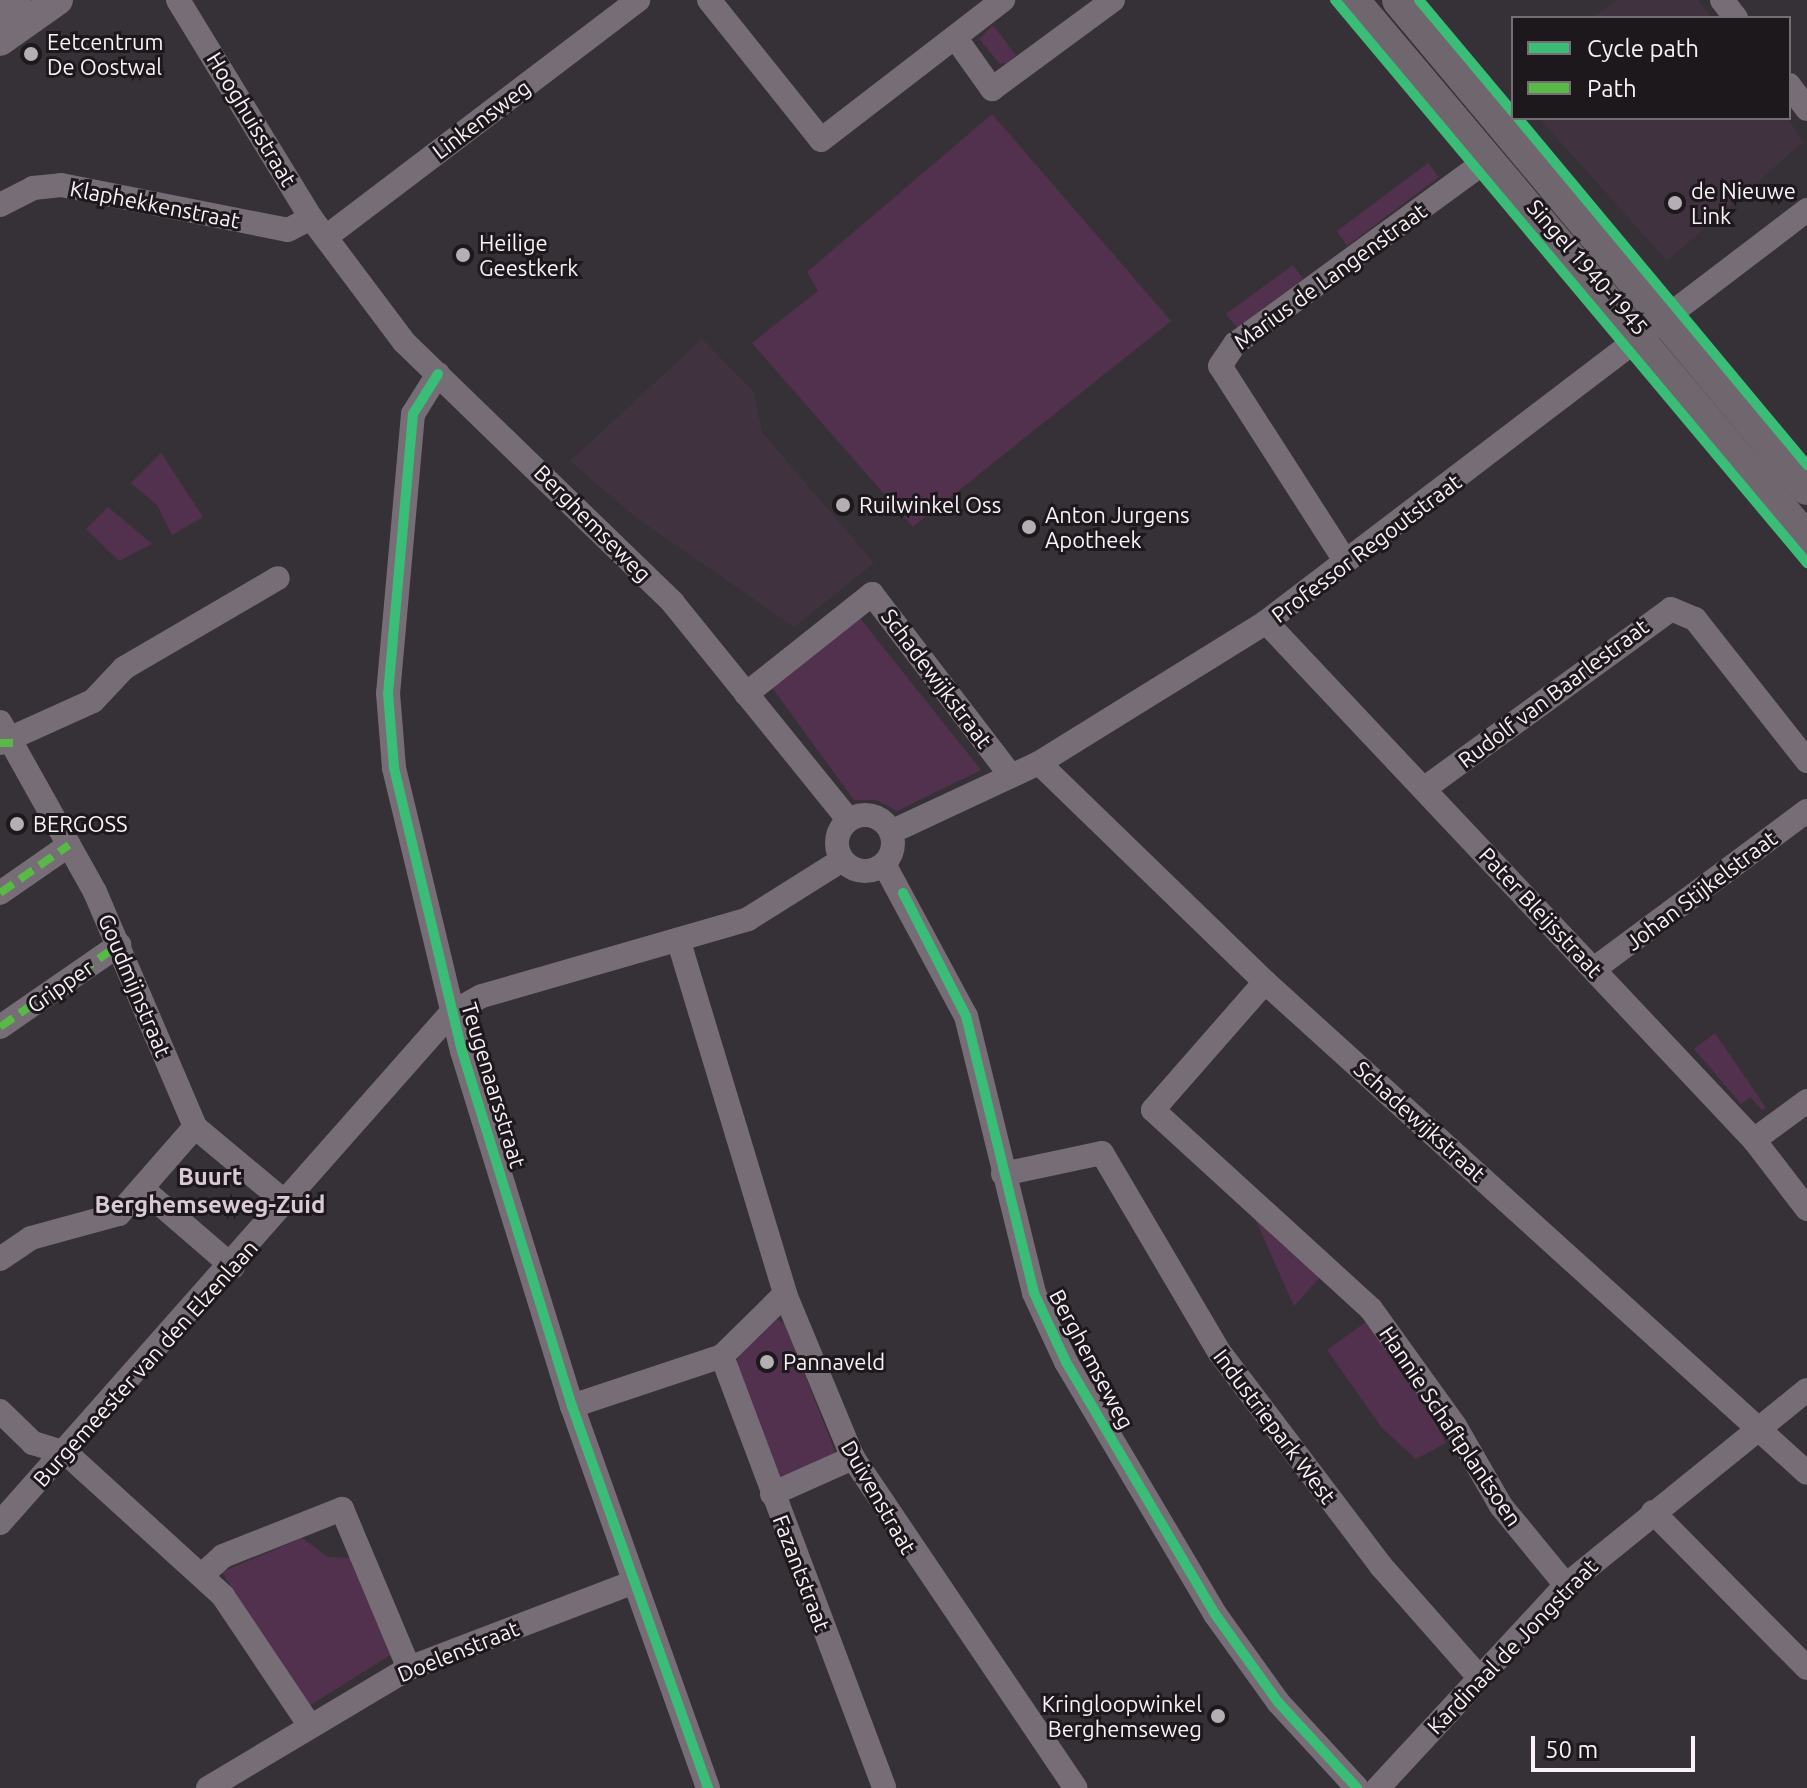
<!DOCTYPE html>
<html>
<head>
<meta charset="utf-8">
<style>
	body { margin:0 }
	#map { position:relative; width:1807px; height:1788px; overflow:hidden; background:#363136; font-family:Ubuntu,sans-serif }
	div>[style] { position:absolute }
	.built>* { inset:0; background:#41323f }
	.green>* { inset:0; background:#52314e }
	.minor>* { height:24px; margin:-12px; padding:0 12px; transform-origin:12px; border-radius:12px; background:#776d76 }
	.minor>.ring { margin:-12px; padding:0; box-sizing:content-box; background:none; border:24px solid #776d76; border-radius:50% }
	.tertiary>* { height:30px; margin:-15px; padding:0 15px; transform-origin:15px; border-radius:15px; background:#776d76 }
	.secondary>* { height:34px; margin:-17px; padding:0 17px; transform-origin:17px; border-radius:17px; background:#70666e }
	.quiet>* { height:8px; margin-top:-4px; transform-origin:0; background:repeating-linear-gradient(90deg,#58b947 0 16px,transparent 0 24px) }
	.cycleway>* { height:10px; margin:-5px; padding:0 5px; transform-origin:5px; border-radius:5px; background:#3abd76 }
	.dots>* { width:22px; height:22px; translate:-50% -50%; box-sizing:border-box; border:4px solid #1d181c; border-radius:50% }
	span { translate:-50% -50%; white-space:nowrap; text-align:center; line-height:1.15; -webkit-text-stroke:6px #1d181c; paint-order:stroke }
	.poi-label { font-size:22px; color:#f9f1f7 }
	.left { translate:0 -50%; text-align:left }
	.right { translate:-100% -50%; text-align:right }
	.street-label { font-size:22px; color:#f9f1f7 }
	.neighbourhood-label { font-size:24px; color:#d9cad6; font-weight:700 }
	.legend { position:absolute; left:1511px; top:16px; width:280px; height:104px; box-sizing:border-box; background:#1d181c; border:2px solid #756f74; margin:0; padding:10px 14px; list-style:none; font-size:24px; color:#f9f1f7 }
	.legend li { display:flex; align-items:center; gap:16px; height:40px }
	.legend b { width:40px; border:2px solid #756f74 }
	.scale { position:absolute; left:1531px; top:1736px; width:164px; height:36px; box-sizing:border-box; border:4px solid #f9f1f7; border-top:0; padding-left:10px; font-size:24px; line-height:28px; white-space:nowrap; color:#f9f1f7; -webkit-text-stroke:6px #1d181c; paint-order:stroke }
</style>
</head>
<body>
<div id="map">
	<div class="built">
		<i style="clip-path:polygon(1617px 0,1698px 0,1712px 18px,1592px 18px)"></i>
		<i style="clip-path:polygon(1539px 118px,1788px 118px,1803px 142px,1667px 261px)"></i>
		<i style="clip-path:polygon(702px 339px,754px 392px,762px 432px,874px 563px,794px 627px,634px 516px,570px 461px)"></i>
	</div>
	<div class="green">
		<i style="clip-path:polygon(993px 25px,1016px 55px,1007px 63px,1000px 64px,979px 39px)"></i>
		<i style="clip-path:polygon(992px 114px,1171px 321px,913px 527px,752px 343px,818px 291px,807px 272px)"></i>
		<i style="clip-path:polygon(1428px 163px,1439px 177px,1347px 246px,1337px 231px)"></i>
		<i style="clip-path:polygon(1293px 265px,1303px 279px,1237px 328px,1226px 314px)"></i>
		<i style="clip-path:polygon(161px 453px,203px 517px,172px 535px,157px 505px,131px 483px)"></i>
		<i style="clip-path:polygon(108px 507px,152px 544px,119px 561px,86px 529px)"></i>
		<i style="clip-path:polygon(855px 612px,981px 770px,897px 811px,876px 800px,854px 800px,768px 682px)"></i>
		<i style="clip-path:polygon(1715px 1033px,1766px 1108px,1762px 1110px,1750px 1097px,1741px 1104px,1694px 1049px)"></i>
		<i style="clip-path:polygon(1252px 1212px,1323px 1274px,1294px 1306px)"></i>
		<i style="clip-path:polygon(776px 1318px,785px 1324px,836px 1454px,780px 1480px,736px 1369px,738px 1357px)"></i>
		<i style="clip-path:polygon(1366px 1322px,1416px 1387px,1446px 1443px,1416px 1459px,1382px 1428px,1327px 1350px)"></i>
		<i style="clip-path:polygon(302px 1538px,328px 1557px,355px 1558px,392px 1654px,309px 1706px,222px 1572px)"></i>
	</div>
	<div class="minor">
		<i style="left:178px;top:0;width:255px;rotate:58.6deg"></i>
		<i style="left:311px;top:218px;width:155px;rotate:53.1deg"></i>
		<i style="left:404px;top:342px;width:375px;rotate:44.1deg"></i>
		<i style="left:673px;top:603px;width:279px;rotate:51deg"></i>
		<i style="left:709px;top:0;width:179px;rotate:51.3deg"></i>
		<i style="left:821px;top:140px;width:230px;rotate:-37.6deg"></i>
		<i style="left:1722px;top:0;width:23px;rotate:52deg"></i>
		<i style="left:955px;top:37px;width:64px;rotate:54.6deg"></i>
		<i style="left:992px;top:89px;width:150px;rotate:-36.3deg"></i>
		<i style="left:1789px;top:85px;width:30px;rotate:53deg"></i>
		<i style="left:0;top:205px;width:37px;rotate:-27deg"></i>
		<i style="left:33px;top:188px;width:28px;rotate:-6deg"></i>
		<i style="left:61px;top:185px;width:231px;rotate:11.2deg"></i>
		<i style="left:288px;top:230px;width:26px;rotate:-28deg"></i>
		<i style="left:326px;top:237px;width:392px;rotate:-37.2deg"></i>
		<i style="left:438px;top:374px;width:47px;rotate:122deg"></i>
		<i style="left:413px;top:414px;width:280px;rotate:95.1deg"></i>
		<i style="left:388px;top:693px;width:75px;rotate:85.4deg"></i>
		<i style="left:394px;top:768px;width:291px;rotate:76.5deg"></i>
		<i style="left:462px;top:1051px;width:372px;rotate:72.8deg"></i>
		<i style="left:572px;top:1406px;width:405px;rotate:70.4deg"></i>
		<i style="left:1344px;top:559px;width:229px;rotate:-122.7deg"></i>
		<i style="left:1220px;top:366px;width:27px;rotate:-56deg"></i>
		<i style="left:1235px;top:344px;width:298px;rotate:-36.1deg"></i>
		<i style="left:1266px;top:622px;width:712px;rotate:46.71deg"></i>
		<i style="left:1754px;top:1140px;width:87px;rotate:52.5deg"></i>
		<i style="left:746px;top:694px;width:161px;rotate:-38.4deg"></i>
		<i style="left:872px;top:594px;width:229px;rotate:52.6deg"></i>
		<i style="left:0;top:722px;width:195px;rotate:60.8deg"></i>
		<i style="left:95px;top:892px;width:255px;rotate:66.9deg"></i>
		<i style="left:195px;top:1127px;width:117px;rotate:39.8deg"></i>
		<i style="left:0;top:743px;width:102px;rotate:-24.3deg"></i>
		<i style="left:93px;top:701px;width:45px;rotate:-46.8deg"></i>
		<i style="left:124px;top:668px;width:178px;rotate:-30.3deg"></i>
		<i style="left:1039px;top:763px;width:315px;rotate:44.1deg"></i>
		<i style="left:1265px;top:982px;width:731px;rotate:42.17deg"></i>
		<i style="left:1425px;top:788px;width:304px;rotate:-36deg"></i>
		<i style="left:1671px;top:609px;width:26px;rotate:23deg"></i>
		<i style="left:1695px;top:619px;width:181px;rotate:51.7deg"></i>
		<i class="ring" style="left:837px;top:815px;width:32px;height:32px"></i>
		<i style="left:891px;top:832px;width:163px;rotate:-25deg"></i>
		<i style="left:1039px;top:763px;width:267px;rotate:-31.8deg"></i>
		<i style="left:1266px;top:622px;width:680px;rotate:-37.29deg"></i>
		<i style="left:884px;top:864px;width:173px;rotate:61.7deg"></i>
		<i style="left:966px;top:1016px;width:285px;rotate:76.2deg"></i>
		<i style="left:1034px;top:1293px;width:76px;rotate:65.1deg"></i>
		<i style="left:1066px;top:1362px;width:293px;rotate:59.4deg"></i>
		<i style="left:1215px;top:1614px;width:108px;rotate:54.4deg"></i>
		<i style="left:1278px;top:1702px;width:117px;rotate:47.4deg"></i>
		<i style="left:0;top:893px;width:84px;rotate:-34.8deg"></i>
		<i style="left:679px;top:942px;width:368px;rotate:73.2deg"></i>
		<i style="left:785px;top:1294px;width:178px;rotate:67.5deg"></i>
		<i style="left:853px;top:1458px;width:398px;rotate:56deg"></i>
		<i style="left:1594px;top:969px;width:265px;rotate:-36.6deg"></i>
		<i style="left:1265px;top:982px;width:170px;rotate:131.2deg"></i>
		<i style="left:1153px;top:1110px;width:295px;rotate:42.4deg"></i>
		<i style="left:1371px;top:1309px;width:144px;rotate:54.3deg"></i>
		<i style="left:1455px;top:1426px;width:92px;rotate:60.1deg"></i>
		<i style="left:1501px;top:1506px;width:102px;rotate:50.6deg"></i>
		<i style="left:0;top:1027px;width:145px;rotate:-34.6deg"></i>
		<i style="left:1754px;top:1140px;width:66px;rotate:-36.3deg"></i>
		<i style="left:1003px;top:1174px;width:101px;rotate:-12deg"></i>
		<i style="left:1102px;top:1153px;width:232px;rotate:59.5deg"></i>
		<i style="left:1220px;top:1353px;width:267px;rotate:52.9deg"></i>
		<i style="left:1381px;top:1566px;width:148px;rotate:48.6deg"></i>
		<i style="left:145px;top:1191px;width:116px;rotate:40.8deg"></i>
		<i style="left:0;top:1259px;width:37px;rotate:-34deg"></i>
		<i style="left:31px;top:1238px;width:91px;rotate:-15.3deg"></i>
		<i style="left:119px;top:1214px;width:116px;rotate:-48.9deg"></i>
		<i style="left:722px;top:1356px;width:461px;rotate:69.4deg"></i>
		<i style="left:572px;top:1406px;width:158px;rotate:-18.4deg"></i>
		<i style="left:722px;top:1356px;width:88px;rotate:-44.5deg"></i>
		<i style="left:0;top:1411px;width:46px;rotate:44.1deg"></i>
		<i style="left:33px;top:1443px;width:34px;rotate:17deg"></i>
		<i style="left:66px;top:1453px;width:212px;rotate:42.3deg"></i>
		<i style="left:223px;top:1596px;width:156px;rotate:56.2deg"></i>
		<i style="left:772px;top:1494px;width:89px;rotate:-24deg"></i>
		<i style="left:1653px;top:1512px;width:219px;rotate:45.4deg"></i>
		<i style="left:0;top:1523px;width:681px;rotate:-48.51deg"></i>
		<i style="left:451px;top:1013px;width:35px;rotate:-29deg"></i>
		<i style="left:482px;top:996px;width:277px;rotate:-16.1deg"></i>
		<i style="left:748px;top:919px;width:111px;rotate:-32.1deg"></i>
		<i style="left:202px;top:1575px;width:28px;rotate:-42deg"></i>
		<i style="left:223px;top:1556px;width:128px;rotate:-21.6deg"></i>
		<i style="left:342px;top:1509px;width:173px;rotate:67.2deg"></i>
		<i style="left:208px;top:1788px;width:234px;rotate:-30.8deg"></i>
		<i style="left:409px;top:1668px;width:241px;rotate:-20.9deg"></i>
		<i style="left:1378px;top:1788px;width:277px;rotate:-47.2deg"></i>
		<i style="left:1566px;top:1585px;width:310px;rotate:-39deg"></i>
	</div>
	<div class="tertiary">
		<i style="left:0;top:14px;width:21px;rotate:-41deg"></i>
		<i style="left:0;top:41px;width:71px;rotate:-35.3deg"></i>
	</div>
	<div class="secondary">
		<i style="left:1352px;top:0;width:706px;rotate:49.88deg"></i>
		<i style="left:1399px;top:0;width:636px;rotate:50.1deg"></i>
	</div>
	<div class="quiet">
		<i style="left:0;top:743px;width:13px"></i>
		<i style="left:0;top:893px;width:84px;rotate:-34.8deg"></i>
		<i style="left:0;top:1027px;width:145px;rotate:-34.6deg"></i>
	</div>
	<div class="cycleway">
		<i style="left:1335px;top:0;width:735px;rotate:50.02deg"></i>
		<i style="left:1419px;top:0;width:146px;rotate:50deg"></i>
		<i style="left:1518px;top:118px;width:452px;rotate:50.2deg"></i>
		<i style="left:438px;top:374px;width:47px;rotate:122deg"></i>
		<i style="left:413px;top:414px;width:280px;rotate:95.1deg"></i>
		<i style="left:388px;top:693px;width:75px;rotate:85.4deg"></i>
		<i style="left:394px;top:768px;width:291px;rotate:76.5deg"></i>
		<i style="left:462px;top:1051px;width:372px;rotate:72.8deg"></i>
		<i style="left:572px;top:1406px;width:405px;rotate:70.4deg"></i>
		<i style="left:903px;top:893px;width:138px;rotate:62.9deg"></i>
		<i style="left:966px;top:1016px;width:285px;rotate:76.2deg"></i>
		<i style="left:1034px;top:1293px;width:76px;rotate:65.1deg"></i>
		<i style="left:1066px;top:1362px;width:293px;rotate:59.4deg"></i>
		<i style="left:1215px;top:1614px;width:108px;rotate:54.4deg"></i>
		<i style="left:1278px;top:1702px;width:117px;rotate:47.4deg"></i>
	</div>
	<div class="dots">
		<i style="left:31px;top:54px;background:#b5aeb3"></i>
		<i style="left:1675px;top:203px;background:#b5aeb3"></i>
		<i style="left:463px;top:255px;background:#b5aeb3"></i>
		<i style="left:843px;top:505px;background:#b5aeb3"></i>
		<i style="left:1029px;top:527px;background:#b5aeb3"></i>
		<i style="left:17px;top:824px;background:#b5aeb3"></i>
		<i style="left:767px;top:1362px;background:#b5aeb3"></i>
		<i style="left:1218px;top:1716px;background:#b5aeb3"></i>
	</div>
	<div class="poi-label">
		<span class="left" style="left:47px;top:54px">Eetcentrum<br>De Oostwal</span>
		<span class="left" style="left:1691px;top:203px">de Nieuwe<br>Link</span>
		<span class="left" style="left:479px;top:255px">Heilige<br>Geestkerk</span>
		<span class="left" style="left:859px;top:505px">Ruilwinkel Oss</span>
		<span class="left" style="left:1045px;top:527px">Anton Jurgens<br>Apotheek</span>
		<span class="left" style="left:33px;top:824px">BERGOSS</span>
		<span class="left" style="left:783px;top:1362px">Pannaveld</span>
		<span class="right" style="left:1202px;top:1716px">Kringloopwinkel<br>Berghemseweg</span>
	</div>
	<div class="street-label">
		<span style="left:252px;top:119px;rotate:59deg">Hooghuisstraat</span>
		<span style="left:481px;top:119px;rotate:-37deg">Linkensweg</span>
		<span style="left:155px;top:204px;rotate:11deg">Klaphekkenstraat</span>
		<span style="left:1588px;top:267px;rotate:49deg">Singel 1940-1945</span>
		<span style="left:1330px;top:276px;rotate:-36deg">Marius de Langenstraat</span>
		<span style="left:593px;top:523px;rotate:45deg">Berghemseweg</span>
		<span style="left:1366px;top:548px;rotate:-37deg">Professor Regoutstraat</span>
		<span style="left:937px;top:678px;rotate:53deg">Schadewijkstraat</span>
		<span style="left:1553px;top:693px;rotate:-37deg">Rudolf van Baarlestraat</span>
		<span style="left:1701px;top:890px;rotate:-37deg">Johan Stijkelstraat</span>
		<span style="left:1541px;top:912px;rotate:47deg">Pater Bleijsstraat</span>
		<span style="left:135px;top:985px;rotate:67deg">Goudmijnstraat</span>
		<span style="left:60px;top:986px;rotate:-35deg">Gripper</span>
		<span style="left:494px;top:1085px;rotate:73deg">Teugenaarsstraat</span>
		<span style="left:1420px;top:1121px;rotate:42deg">Schadewijkstraat</span>
		<span style="left:1092px;top:1359px;rotate:62deg">Berghemseweg</span>
		<span style="left:145px;top:1363px;rotate:-48deg">Burgemeester van den Elzenlaan</span>
		<span style="left:1275px;top:1426px;rotate:53deg">Industriepark West</span>
		<span style="left:1451px;top:1426px;rotate:56deg">Hannie Schaftplantsoen</span>
		<span style="left:879px;top:1497px;rotate:60deg">Duivenstraat</span>
		<span style="left:802px;top:1573px;rotate:69deg">Fazantstraat</span>
		<span style="left:1512px;top:1646px;rotate:-46deg">Kardinaal de Jongstraat</span>
		<span style="left:458px;top:1651px;rotate:-22deg">Doelenstraat</span>
	</div>
	<div class="neighbourhood-label">
		<span style="left:210px;top:1191px">Buurt<br>Berghemseweg-Zuid</span>
	</div>
	<ul class="legend">
	<li><b style="height:10px;background:#3abd76"></b>Cycle path</li>
	<li><b style="height:10px;background:#58b947"></b>Path</li>
	</ul>
	<div class="scale">50 m</div>
</div>
</body>
</html>
